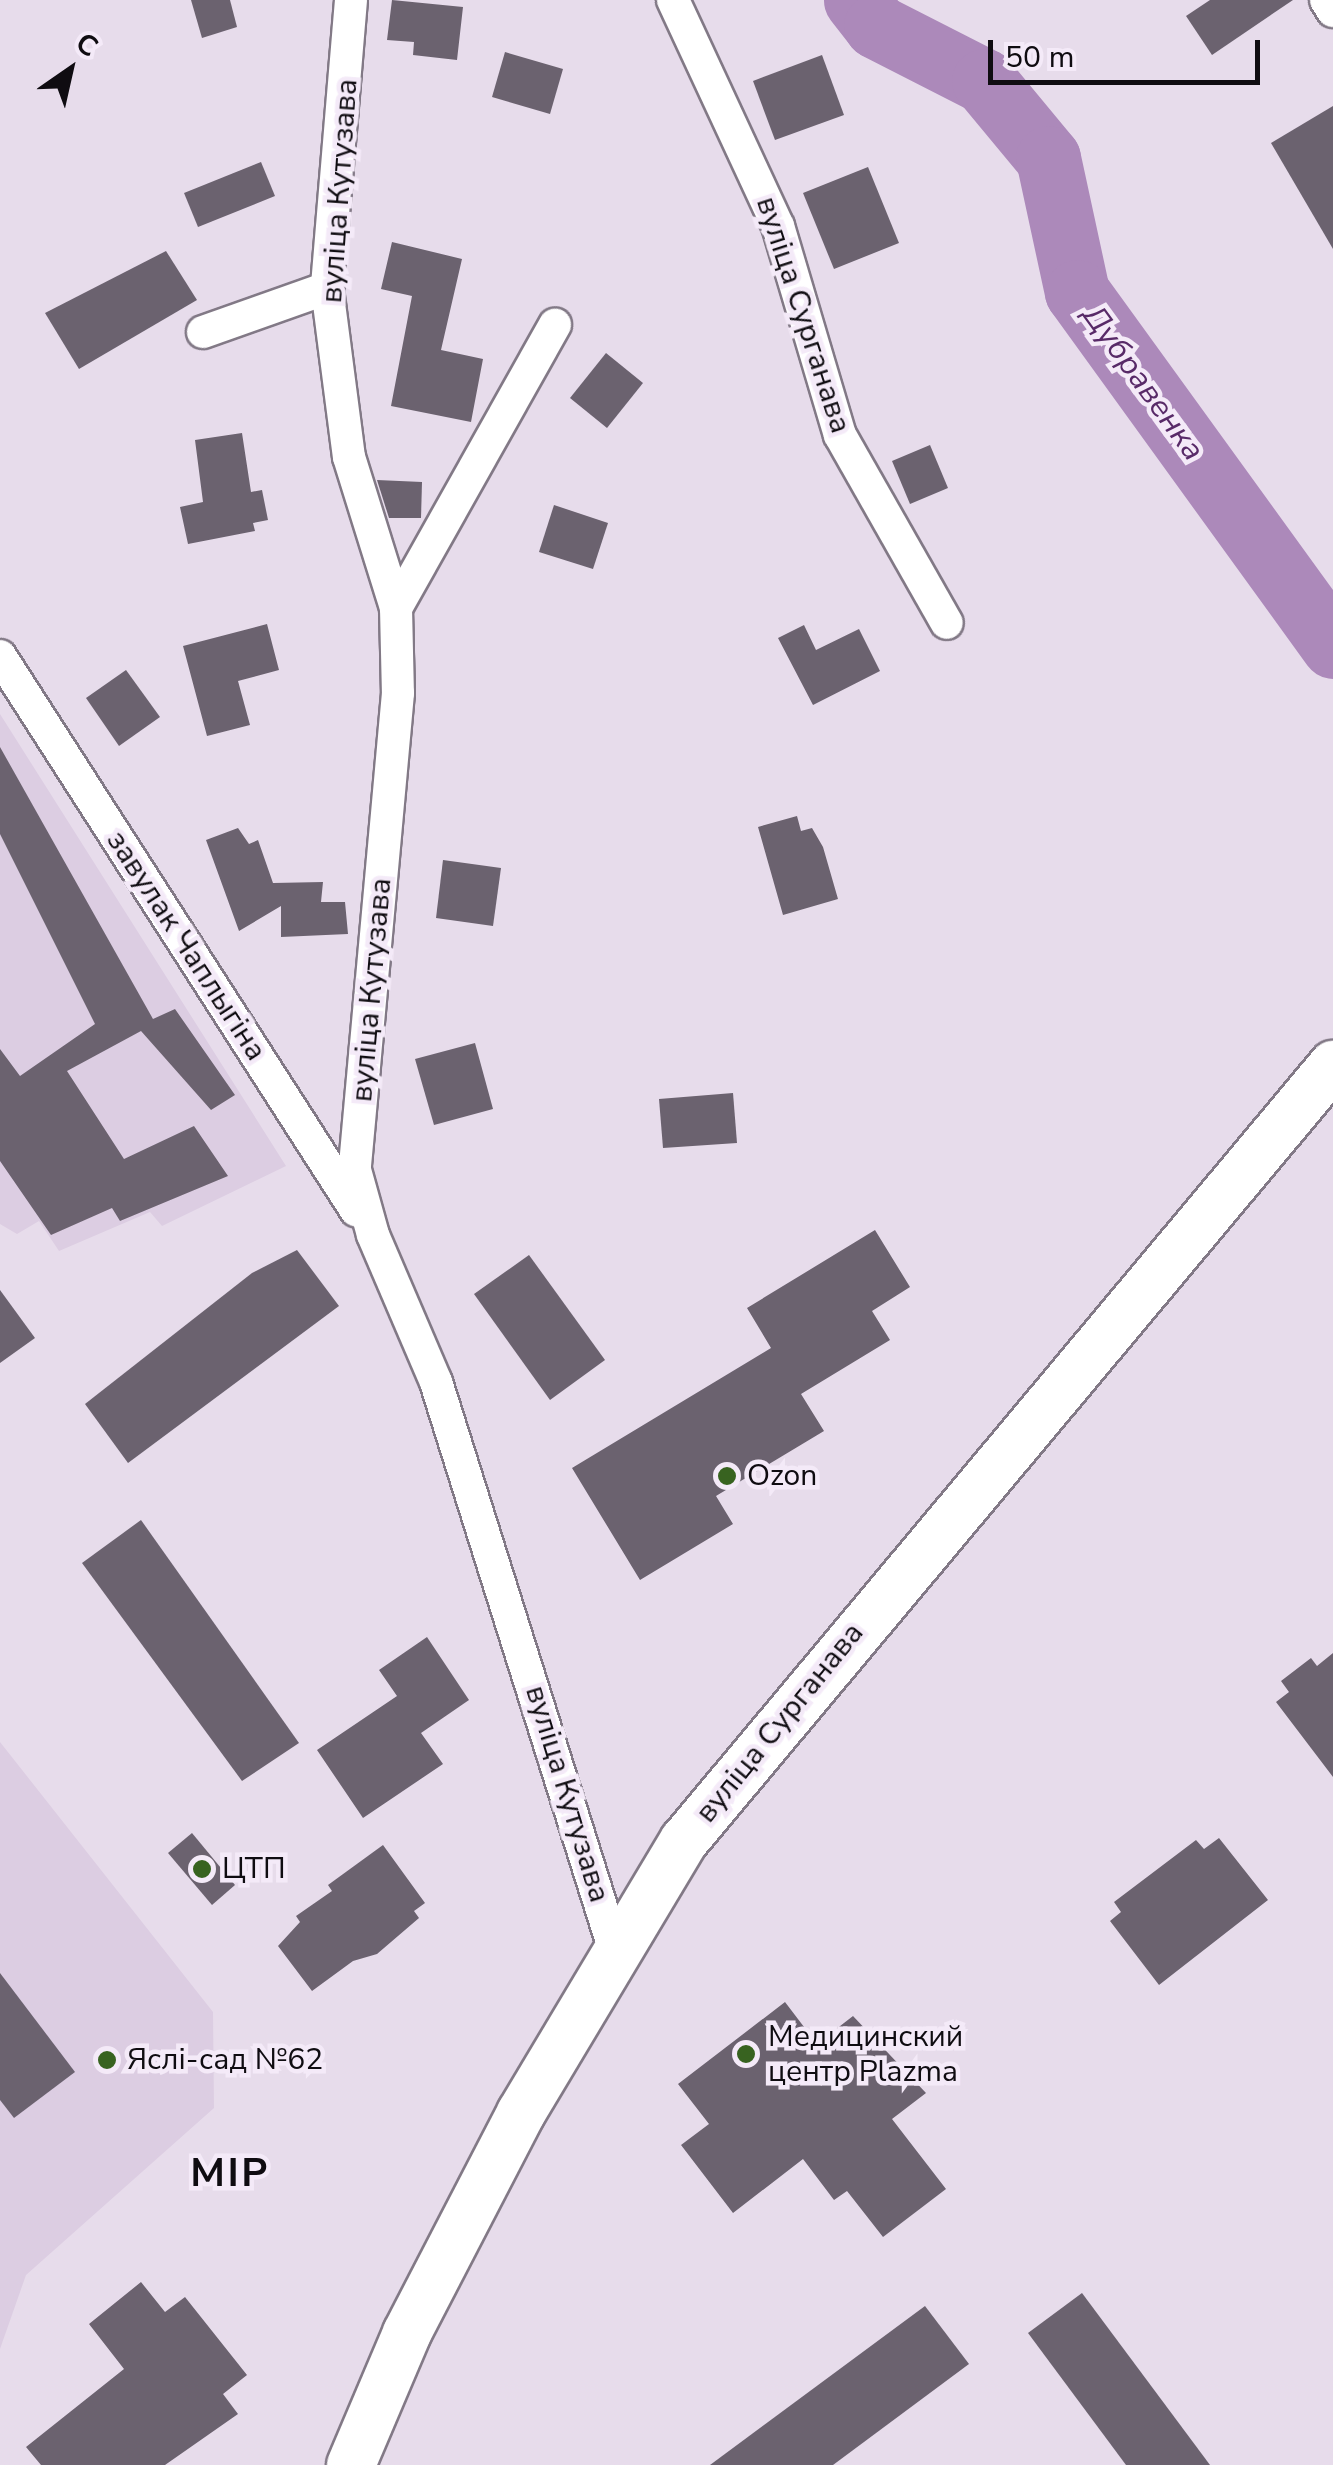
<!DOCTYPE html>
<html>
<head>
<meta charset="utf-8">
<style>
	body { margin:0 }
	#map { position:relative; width:1333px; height:2465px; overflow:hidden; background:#e7dceb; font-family:"Nunito Sans",sans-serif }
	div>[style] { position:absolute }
	.built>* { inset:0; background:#dccde2 }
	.river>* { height:65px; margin:-32.5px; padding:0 32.5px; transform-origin:32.5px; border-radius:32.5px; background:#ac89ba }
	.building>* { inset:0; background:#6b626f }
	.roads { filter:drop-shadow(2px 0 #827986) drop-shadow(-2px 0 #827986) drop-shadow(0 2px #827986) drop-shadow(0 -2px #827986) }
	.minor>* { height:32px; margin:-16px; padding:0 16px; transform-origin:16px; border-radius:16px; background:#fff }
	.secondary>* { height:48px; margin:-24px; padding:0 24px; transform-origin:24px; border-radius:24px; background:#fff }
	.dots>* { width:28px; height:28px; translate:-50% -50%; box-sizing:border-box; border:5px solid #f4eaf8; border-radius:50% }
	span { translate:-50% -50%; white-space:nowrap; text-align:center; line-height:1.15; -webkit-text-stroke:9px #f4eaf8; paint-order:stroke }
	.street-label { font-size:30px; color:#0f0c11 }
	.poi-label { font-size:30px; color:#0f0c11 }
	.left { translate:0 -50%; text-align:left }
	.water-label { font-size:32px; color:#582a68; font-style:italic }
	.district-label { font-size:40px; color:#0f0c11; font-weight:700; letter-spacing:2.5px }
	.north { position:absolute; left:20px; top:20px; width:100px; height:100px; -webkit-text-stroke:8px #f4eaf8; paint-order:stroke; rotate:34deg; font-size:28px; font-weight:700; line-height:40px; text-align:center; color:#0f0c11 }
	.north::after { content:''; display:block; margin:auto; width:35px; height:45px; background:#0f0c11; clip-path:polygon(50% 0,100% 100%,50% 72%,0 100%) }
	.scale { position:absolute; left:988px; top:40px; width:272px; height:45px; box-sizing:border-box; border:5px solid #0f0c11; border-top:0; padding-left:12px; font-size:30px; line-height:35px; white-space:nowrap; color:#0f0c11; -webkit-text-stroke:8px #f4eaf8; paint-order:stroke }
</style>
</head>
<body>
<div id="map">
	<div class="built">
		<i style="clip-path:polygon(0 714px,286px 1166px,162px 1226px,150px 1212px,59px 1251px,39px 1221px,17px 1234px,0 1224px)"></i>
		<i style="clip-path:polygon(0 1742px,213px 2012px,214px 2108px,26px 2275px,0 2349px)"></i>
	</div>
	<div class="river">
		<i style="left:856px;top:0;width:33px;rotate:52deg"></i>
		<i style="left:876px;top:26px;width:121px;rotate:27deg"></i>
		<i style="left:984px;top:81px;width:100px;rotate:50.3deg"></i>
		<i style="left:1048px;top:158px;width:137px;rotate:77.8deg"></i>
		<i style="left:1077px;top:292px;width:437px;rotate:54.1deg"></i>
	</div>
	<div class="building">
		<i style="clip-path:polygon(191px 0,230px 0,237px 27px,202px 38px)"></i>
		<i style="clip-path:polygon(392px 0,463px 7px,457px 60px,413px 55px,414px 42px,387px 40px)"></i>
		<i style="clip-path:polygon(1210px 0,1293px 0,1212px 55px,1186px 16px)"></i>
		<i style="clip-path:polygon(505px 52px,563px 69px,550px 114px,492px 97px)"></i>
		<i style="clip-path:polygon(822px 55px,844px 115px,775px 140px,753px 81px)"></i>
		<i style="clip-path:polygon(1333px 106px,1333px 249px,1271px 143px)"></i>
		<i style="clip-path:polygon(261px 162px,275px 196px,198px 227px,184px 193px)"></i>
		<i style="clip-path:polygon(868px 167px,899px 243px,834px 269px,803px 193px)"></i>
		<i style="clip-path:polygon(392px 242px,462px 259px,441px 350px,483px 359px,471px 422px,391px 406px,412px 296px,381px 289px)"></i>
		<i style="clip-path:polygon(166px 251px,197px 300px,79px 369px,45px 313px)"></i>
		<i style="clip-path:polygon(606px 353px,643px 383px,607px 428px,570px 398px)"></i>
		<i style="clip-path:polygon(242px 433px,251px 492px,262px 490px,268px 520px,253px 523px,255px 531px,188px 544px,180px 507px,203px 502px,195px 440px)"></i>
		<i style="clip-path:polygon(930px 445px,948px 488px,910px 504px,892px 461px)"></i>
		<i style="clip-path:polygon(377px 480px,422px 482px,421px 518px,389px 518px)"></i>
		<i style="clip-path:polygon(554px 505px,608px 523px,593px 569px,539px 552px)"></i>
		<i style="clip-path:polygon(267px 624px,279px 670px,238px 681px,250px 725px,207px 736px,183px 646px)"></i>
		<i style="clip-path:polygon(804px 625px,816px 650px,859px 629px,880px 671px,813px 705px,778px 638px)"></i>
		<i style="clip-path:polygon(126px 670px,160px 717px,119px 746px,86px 698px)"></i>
		<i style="clip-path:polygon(0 747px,153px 1019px,175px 1009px,235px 1095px,211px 1110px,141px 1031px,67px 1071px,124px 1159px,194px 1126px,228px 1176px,120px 1221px,112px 1208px,51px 1235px,0 1161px,0 1049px,20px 1076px,95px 1024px,0 834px)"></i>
		<i style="clip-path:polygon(797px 816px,801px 831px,812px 828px,823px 847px,838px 899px,783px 915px,758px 827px)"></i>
		<i style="clip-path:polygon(238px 828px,249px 844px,258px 840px,273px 883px,323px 882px,321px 902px,345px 902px,348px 934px,281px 937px,281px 906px,239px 931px,206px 840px)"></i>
		<i style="clip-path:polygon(443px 860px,501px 868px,493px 926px,436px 918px)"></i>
		<i style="clip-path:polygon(475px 1043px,493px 1109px,434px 1125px,415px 1059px)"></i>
		<i style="clip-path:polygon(733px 1093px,737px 1143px,663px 1148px,659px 1099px)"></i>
		<i style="clip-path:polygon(875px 1230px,910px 1287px,872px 1311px,890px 1340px,801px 1394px,824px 1431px,716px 1496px,733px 1524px,640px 1580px,572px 1468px,771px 1348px,747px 1308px)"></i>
		<i style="clip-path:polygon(297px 1250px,339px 1306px,128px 1463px,85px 1404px,252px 1273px)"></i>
		<i style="clip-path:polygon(529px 1255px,605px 1360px,550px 1400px,474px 1294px)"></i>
		<i style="clip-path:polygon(0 1290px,35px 1338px,0 1363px)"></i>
		<i style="clip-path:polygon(141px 1520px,299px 1743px,242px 1781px,82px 1563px)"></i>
		<i style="clip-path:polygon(427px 1637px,469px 1700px,421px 1733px,443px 1764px,363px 1818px,317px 1750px,397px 1696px,379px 1670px)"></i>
		<i style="clip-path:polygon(1333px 1653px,1333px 1777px,1276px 1702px,1289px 1692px,1281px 1681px,1311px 1658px,1317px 1666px)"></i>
		<i style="clip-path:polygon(192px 1833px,235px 1885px,212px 1905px,168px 1853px)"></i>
		<i style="clip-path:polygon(1219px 1838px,1268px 1900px,1159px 1985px,1110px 1921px,1121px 1912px,1114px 1902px,1196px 1840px,1204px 1849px)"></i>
		<i style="clip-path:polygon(383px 1845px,425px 1903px,414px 1911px,419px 1918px,377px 1954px,353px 1961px,312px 1991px,278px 1946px,300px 1922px,296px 1916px,332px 1891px,328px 1885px)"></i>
		<i style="clip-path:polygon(0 1973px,75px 2072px,14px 2118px,0 2100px)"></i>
		<i style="clip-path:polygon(785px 2002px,817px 2044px,853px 2016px,926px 2093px,892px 2119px,946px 2189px,883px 2237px,847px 2191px,834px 2200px,803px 2159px,733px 2213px,681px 2145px,709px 2124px,678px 2084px)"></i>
		<i style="clip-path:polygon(141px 2282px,165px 2312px,185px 2297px,247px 2375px,223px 2394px,238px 2414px,165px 2465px,41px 2465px,26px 2447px,124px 2369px,89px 2324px)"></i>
		<i style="clip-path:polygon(1082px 2293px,1210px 2465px,1126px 2465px,1028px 2333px)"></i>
		<i style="clip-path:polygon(925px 2306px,969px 2364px,833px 2465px,710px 2465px)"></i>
	</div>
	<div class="roads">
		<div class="minor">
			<i style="left:351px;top:0;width:289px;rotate:94.8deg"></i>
			<i style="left:327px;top:288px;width:170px;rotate:82.6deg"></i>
			<i style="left:349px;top:457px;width:158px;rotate:72.7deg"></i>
			<i style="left:396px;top:608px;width:85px;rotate:88.7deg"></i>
			<i style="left:398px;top:693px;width:479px;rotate:95.2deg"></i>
			<i style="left:355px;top:1170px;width:67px;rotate:74.5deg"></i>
			<i style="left:373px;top:1235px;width:160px;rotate:66.8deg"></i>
			<i style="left:436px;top:1382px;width:593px;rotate:72.54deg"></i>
			<i style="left:673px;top:0;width:249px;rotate:65.1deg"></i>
			<i style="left:778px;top:226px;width:218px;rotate:73.5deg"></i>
			<i style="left:840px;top:435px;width:216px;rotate:60.4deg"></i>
			<i style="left:1326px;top:0;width:13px;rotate:58deg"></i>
			<i style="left:203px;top:332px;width:132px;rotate:-19.5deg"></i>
			<i style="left:396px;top:608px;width:325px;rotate:-60.7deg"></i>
			<i style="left:0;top:656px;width:659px;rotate:57.28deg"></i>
		</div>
		<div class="secondary">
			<i style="left:351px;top:2465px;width:143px;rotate:-67deg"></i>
			<i style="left:407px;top:2333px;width:248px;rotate:-62.6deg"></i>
			<i style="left:521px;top:2113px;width:317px;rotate:-59.1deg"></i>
			<i style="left:684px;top:1841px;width:1012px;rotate:-50.09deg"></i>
		</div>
	</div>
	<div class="dots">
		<i style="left:727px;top:1476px;background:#386320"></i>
		<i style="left:202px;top:1869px;background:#386320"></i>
		<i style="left:746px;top:2054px;background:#386320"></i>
		<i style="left:107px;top:2060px;background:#386320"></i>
	</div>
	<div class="street-label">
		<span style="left:340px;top:191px;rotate:-86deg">вуліца Кутузава</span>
		<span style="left:803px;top:315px;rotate:72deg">вуліца Сурганава</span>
		<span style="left:186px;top:946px;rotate:57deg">завулак Чаплыгіна</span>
		<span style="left:372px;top:990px;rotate:-85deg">вуліца Кутузава</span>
		<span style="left:780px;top:1723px;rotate:-51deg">вуліца Сурганава</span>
		<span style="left:567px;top:1794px;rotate:73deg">вуліца Кутузава</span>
	</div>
	<div class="poi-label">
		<span class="left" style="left:747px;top:1476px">Ozon</span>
		<span class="left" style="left:222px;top:1869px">ЦТП</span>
		<span class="left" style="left:768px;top:2054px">Медицинский<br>центр Plazma</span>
		<span class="left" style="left:127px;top:2060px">Яслі-сад №62</span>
	</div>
	<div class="water-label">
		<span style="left:1143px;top:383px;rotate:54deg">Дубравенка</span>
	</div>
	<div class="district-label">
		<span style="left:230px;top:2173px">МІР</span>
	</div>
	<div class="north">С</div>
	<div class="scale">50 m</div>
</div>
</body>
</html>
